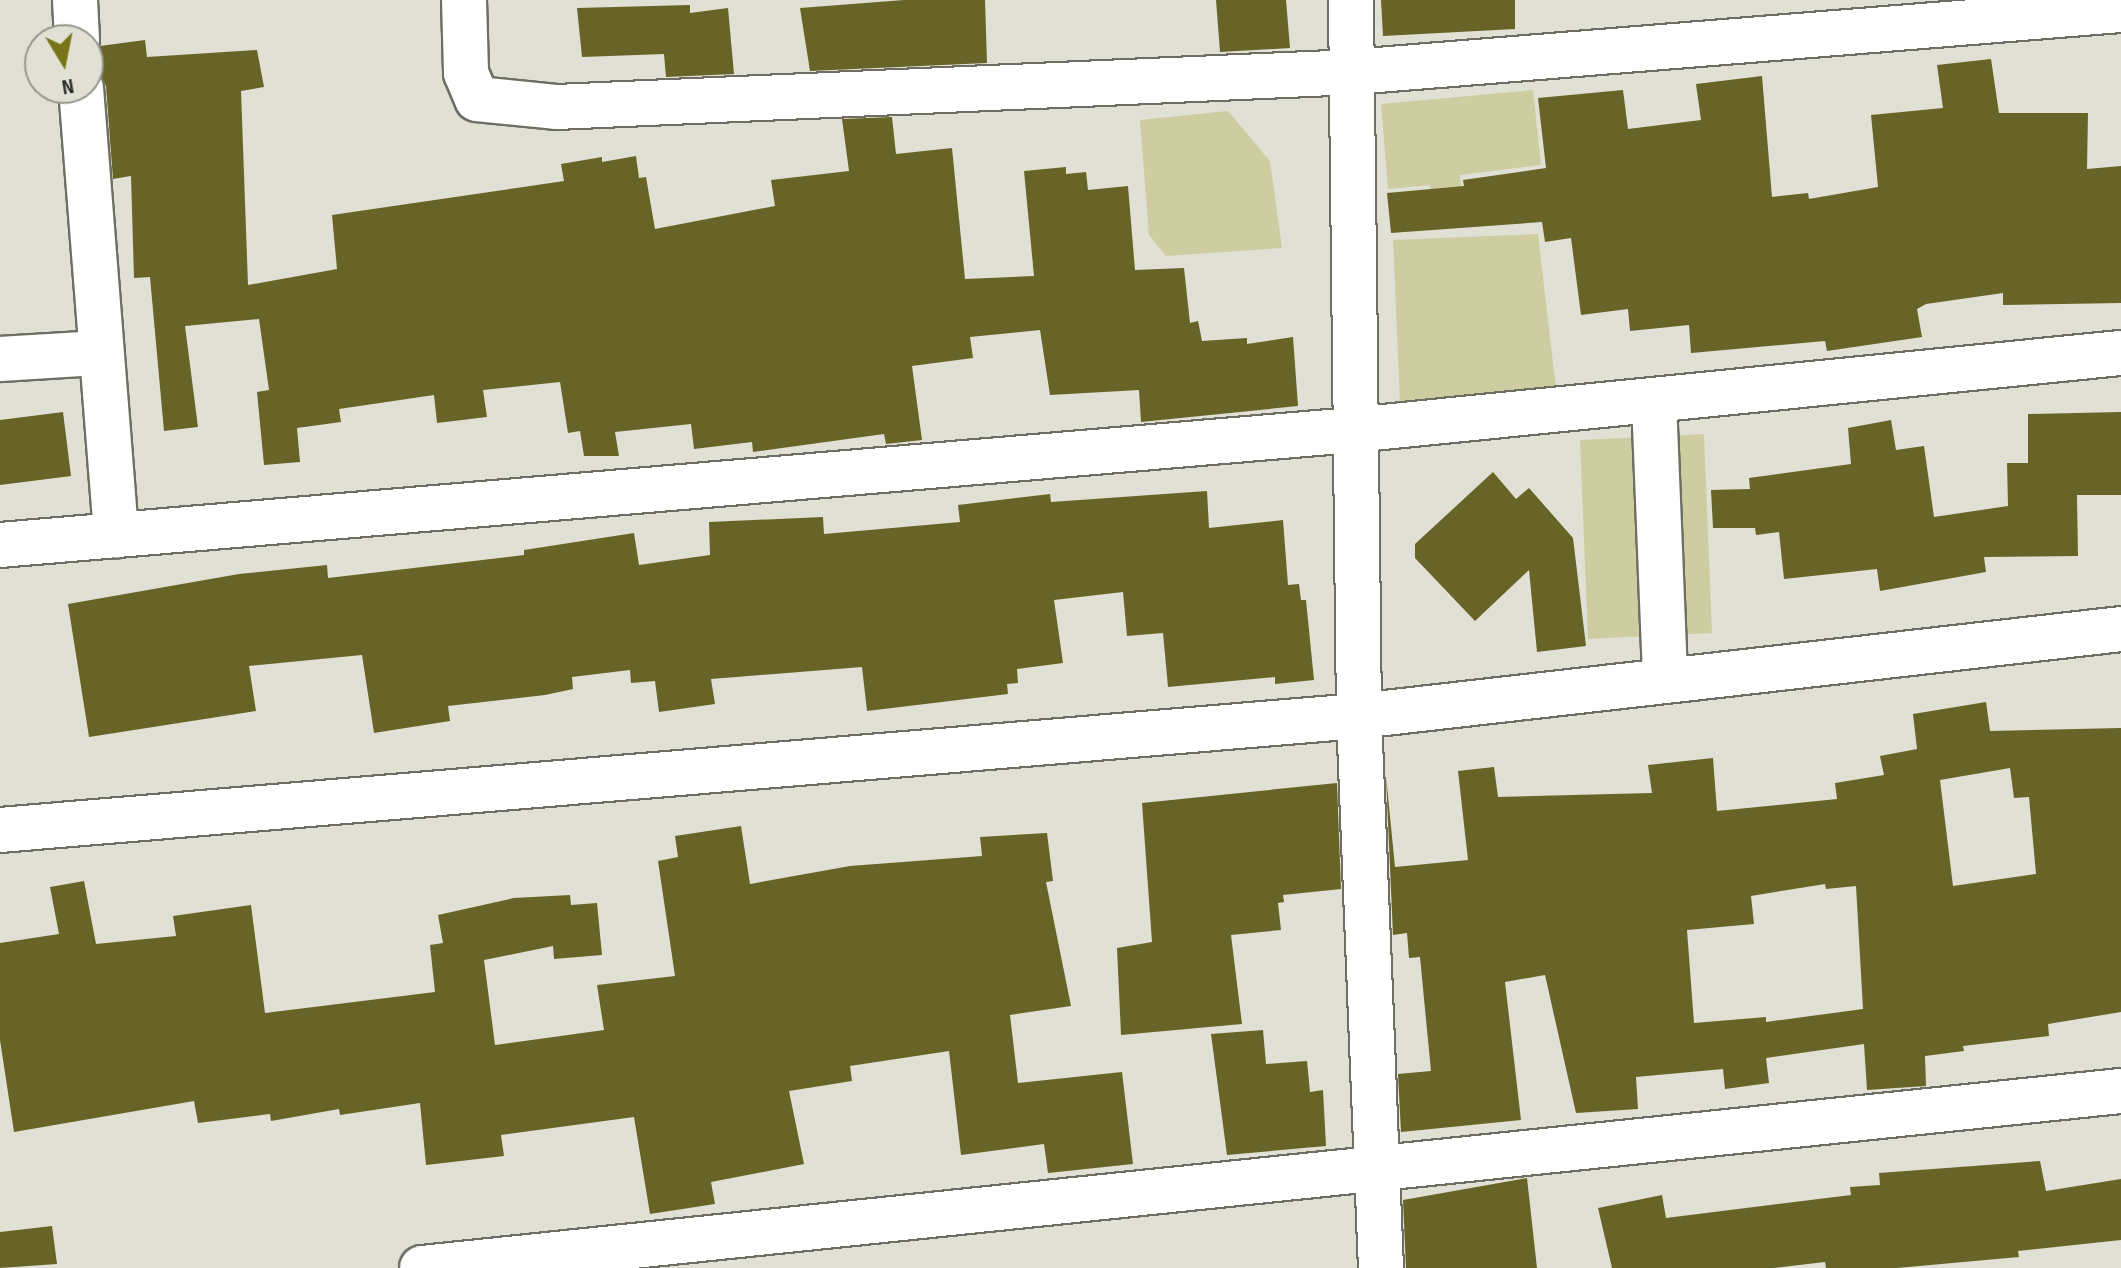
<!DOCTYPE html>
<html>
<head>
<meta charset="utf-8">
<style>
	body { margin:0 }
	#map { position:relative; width:2121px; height:1268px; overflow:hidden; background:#e0e0d4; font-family:"Sofia Sans Condensed",sans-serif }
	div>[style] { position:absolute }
	.green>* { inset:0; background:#cecca1 }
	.building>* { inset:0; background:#686427 }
	.roads { filter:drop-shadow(2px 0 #6e6e63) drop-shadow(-2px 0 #6e6e63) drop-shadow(0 2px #6e6e63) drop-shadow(0 -2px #6e6e63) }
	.minor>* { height:44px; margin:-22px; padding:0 22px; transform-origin:22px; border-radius:22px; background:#fff }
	span { translate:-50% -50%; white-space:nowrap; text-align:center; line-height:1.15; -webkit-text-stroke:8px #e0e0d4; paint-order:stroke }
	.north { position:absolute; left:24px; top:24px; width:80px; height:80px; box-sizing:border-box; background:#e0e0d4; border:2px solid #97978e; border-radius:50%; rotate:170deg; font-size:22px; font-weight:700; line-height:32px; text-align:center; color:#292924 }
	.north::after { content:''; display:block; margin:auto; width:28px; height:36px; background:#797417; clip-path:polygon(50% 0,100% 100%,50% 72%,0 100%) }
</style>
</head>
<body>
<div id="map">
	<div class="green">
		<i style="clip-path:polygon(1533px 90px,1541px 165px,1460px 175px,1461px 191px,1432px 194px,1430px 185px,1388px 189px,1381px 104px)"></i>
		<i style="clip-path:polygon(1228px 111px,1270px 161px,1282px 248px,1166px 256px,1149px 235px,1140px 120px)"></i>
		<i style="clip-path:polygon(1538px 234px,1556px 389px,1400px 402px,1393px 240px)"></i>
		<i style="clip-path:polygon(1704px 434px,1712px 633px,1588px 639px,1580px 440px)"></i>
	</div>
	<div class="building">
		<i style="clip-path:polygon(904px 0,985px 0,987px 63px,810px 71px,800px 8px)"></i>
		<i style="clip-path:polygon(1216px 0,1286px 0,1290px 48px,1220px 52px)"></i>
		<i style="clip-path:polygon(1381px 0,1515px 0,1515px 29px,1383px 36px)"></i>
		<i style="clip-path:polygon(690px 5px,690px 13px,728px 8px,734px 74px,666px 77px,664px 54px,582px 57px,577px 8px)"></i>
		<i style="clip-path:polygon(145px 40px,147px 57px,257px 50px,264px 87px,241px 91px,248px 285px,337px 269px,332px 215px,564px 181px,561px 164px,602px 157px,602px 162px,636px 156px,639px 178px,646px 177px,655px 229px,775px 206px,771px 180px,849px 171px,842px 119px,892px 117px,896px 154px,952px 148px,965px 279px,1034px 276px,1024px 171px,1066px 167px,1066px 174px,1086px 172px,1088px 190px,1128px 186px,1135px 270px,1184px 268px,1190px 323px,1198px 321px,1202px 341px,1247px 338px,1247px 344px,1293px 337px,1298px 406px,1141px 422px,1139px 390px,1050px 395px,1040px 330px,970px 337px,973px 358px,912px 366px,922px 440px,886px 444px,884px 434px,753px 452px,752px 442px,694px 449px,691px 424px,615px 432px,619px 456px,584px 456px,580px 431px,568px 433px,560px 382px,483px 390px,487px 417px,437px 423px,434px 395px,339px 409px,341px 422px,297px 428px,300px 462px,264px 465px,257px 392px,269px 390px,259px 319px,185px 326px,198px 427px,164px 431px,150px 277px,134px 278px,131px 176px,113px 179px,106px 86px,93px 59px,100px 46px)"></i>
		<i style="clip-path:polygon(1991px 59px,1999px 113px,2088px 113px,2087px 169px,2121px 166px,2121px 303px,2003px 305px,2003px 293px,1926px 304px,1917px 309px,1922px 337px,1827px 351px,1825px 341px,1691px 353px,1689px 325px,1630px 331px,1628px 309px,1581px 315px,1571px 238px,1545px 242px,1542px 222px,1391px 233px,1387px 193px,1464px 186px,1463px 180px,1546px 168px,1538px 98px,1623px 90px,1628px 129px,1701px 120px,1696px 84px,1762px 76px,1772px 197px,1808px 193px,1809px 199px,1878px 187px,1871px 115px,1943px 108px,1937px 65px)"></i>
		<i style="clip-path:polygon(63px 412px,71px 476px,0 485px,0 420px)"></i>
		<i style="clip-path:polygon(2121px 412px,2121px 495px,2077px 495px,2078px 556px,1984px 557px,1986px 572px,1880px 591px,1877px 569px,1784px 579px,1779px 532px,1756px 535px,1755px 528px,1713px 528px,1711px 490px,1750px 489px,1749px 478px,1851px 464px,1848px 428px,1891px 420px,1896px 450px,1924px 446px,1934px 517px,2008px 506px,2007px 463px,2028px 463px,2028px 414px)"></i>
		<i style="clip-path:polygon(1493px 472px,1516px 499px,1529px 488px,1573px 538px,1586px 646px,1537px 652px,1529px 570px,1475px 621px,1415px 558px,1415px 544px)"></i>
		<i style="clip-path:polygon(1207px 491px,1209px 528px,1283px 520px,1288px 585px,1299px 584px,1301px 600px,1306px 600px,1314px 680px,1275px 684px,1275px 677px,1168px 687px,1163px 633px,1127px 636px,1123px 592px,1054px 600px,1063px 663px,1017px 669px,1018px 683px,1007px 684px,1008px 694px,867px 711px,862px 667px,711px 679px,715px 704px,659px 712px,655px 681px,631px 683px,630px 670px,572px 677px,573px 689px,545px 695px,448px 706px,450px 721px,374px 733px,362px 655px,249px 666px,256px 711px,89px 737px,68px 604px,239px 574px,327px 565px,328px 578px,524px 555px,524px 550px,634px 533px,639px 565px,710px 555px,709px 522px,823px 517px,824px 534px,960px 522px,958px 505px,1050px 494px,1051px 502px)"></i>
		<i style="clip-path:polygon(evenodd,1986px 702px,1990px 731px,2121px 728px,2121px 1012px,2048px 1024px,2049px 1036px,1963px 1046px,1964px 1051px,1925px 1056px,1926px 1086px,1867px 1090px,1864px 1044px,1766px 1058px,1769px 1083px,1725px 1089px,1723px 1069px,1636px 1077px,1638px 1109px,1576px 1113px,1545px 975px,1505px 982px,1521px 1120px,1401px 1132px,1398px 1074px,1431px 1071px,1420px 957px,1409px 958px,1407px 933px,1393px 935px,1386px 776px,1395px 867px,1468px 860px,1458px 771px,1494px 767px,1498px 797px,1652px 793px,1648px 765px,1713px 758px,1717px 811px,1837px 799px,1835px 783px,1884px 775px,1880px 756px,1917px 749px,1913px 714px,1986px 702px,2010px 768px,2014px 798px,2029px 797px,2036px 874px,1953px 886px,1940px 780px,2010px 768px,1986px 702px,1825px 884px,1826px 889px,1856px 886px,1863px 1009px,1766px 1022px,1766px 1017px,1694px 1023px,1687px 930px,1754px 924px,1751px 896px,1825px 884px)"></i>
		<i style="clip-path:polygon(1337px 783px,1341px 889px,1283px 895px,1284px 902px,1278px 903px,1281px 930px,1231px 935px,1242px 1024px,1121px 1035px,1117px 948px,1152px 942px,1142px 803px)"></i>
		<i style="clip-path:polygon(741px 826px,750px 884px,850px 866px,982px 856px,980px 837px,1047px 833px,1053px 881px,1046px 882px,1071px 1006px,1010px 1015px,1018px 1083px,1122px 1072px,1133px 1164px,1048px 1173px,1044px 1144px,961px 1155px,949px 1051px,850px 1066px,852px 1081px,789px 1091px,804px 1164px,711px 1182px,715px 1204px,650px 1214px,634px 1117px,501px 1135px,504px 1156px,426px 1165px,420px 1103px,340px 1115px,339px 1109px,271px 1121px,270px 1114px,198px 1123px,194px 1101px,14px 1132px,0 1040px,0 943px,59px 934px,50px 887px,84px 881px,96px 944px,176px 936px,173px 916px,251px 905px,265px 1013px,435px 992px,430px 945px,443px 943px,438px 915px,514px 898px,570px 895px,571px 905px,597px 903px,602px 955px,554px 959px,553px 946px,484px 960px,495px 1045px,604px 1030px,597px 985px,675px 976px,658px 861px,678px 857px,675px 836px)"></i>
		<i style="clip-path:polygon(1263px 1030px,1266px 1064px,1307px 1061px,1310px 1092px,1323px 1090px,1326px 1146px,1227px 1155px,1211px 1034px)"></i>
		<i style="clip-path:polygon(2040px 1161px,2046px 1191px,2121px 1179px,2121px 1240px,2018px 1251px,2019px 1257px,1897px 1268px,1826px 1268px,1825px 1262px,1774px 1268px,1612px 1268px,1598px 1208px,1662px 1195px,1666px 1218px,1851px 1195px,1850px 1187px,1880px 1185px,1879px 1173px)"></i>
		<i style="clip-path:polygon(1527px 1178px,1537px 1268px,1406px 1268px,1403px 1200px)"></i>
		<i style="clip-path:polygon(52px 1226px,57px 1264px,0 1268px,0 1232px)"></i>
	</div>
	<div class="roads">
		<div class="minor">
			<i style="left:75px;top:0;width:40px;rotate:87.1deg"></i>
			<i style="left:464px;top:0;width:73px;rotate:88.4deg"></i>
			<i style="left:466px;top:73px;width:28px;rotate:67deg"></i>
			<i style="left:477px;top:99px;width:79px;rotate:5.8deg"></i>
			<i style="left:556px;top:107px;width:798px;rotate:-2.51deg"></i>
			<i style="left:1353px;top:72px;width:770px;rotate:-4.62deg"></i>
			<i style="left:1351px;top:0;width:716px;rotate:89.36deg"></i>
			<i style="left:1359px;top:716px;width:552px;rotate:87.72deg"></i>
			<i style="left:81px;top:88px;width:449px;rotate:85.5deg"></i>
			<i style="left:0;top:359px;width:99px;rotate:-3.5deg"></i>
			<i style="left:1654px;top:401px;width:279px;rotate:87.7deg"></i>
			<i style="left:0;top:545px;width:1358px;rotate:-4.86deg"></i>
			<i style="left:1353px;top:430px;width:772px;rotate:-5.73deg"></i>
			<i style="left:0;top:830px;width:1364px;rotate:-4.8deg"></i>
			<i style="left:1359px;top:716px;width:767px;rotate:-6.51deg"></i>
			<i style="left:422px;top:1268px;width:1708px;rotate:-5.95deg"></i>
		</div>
	</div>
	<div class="north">N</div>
</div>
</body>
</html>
